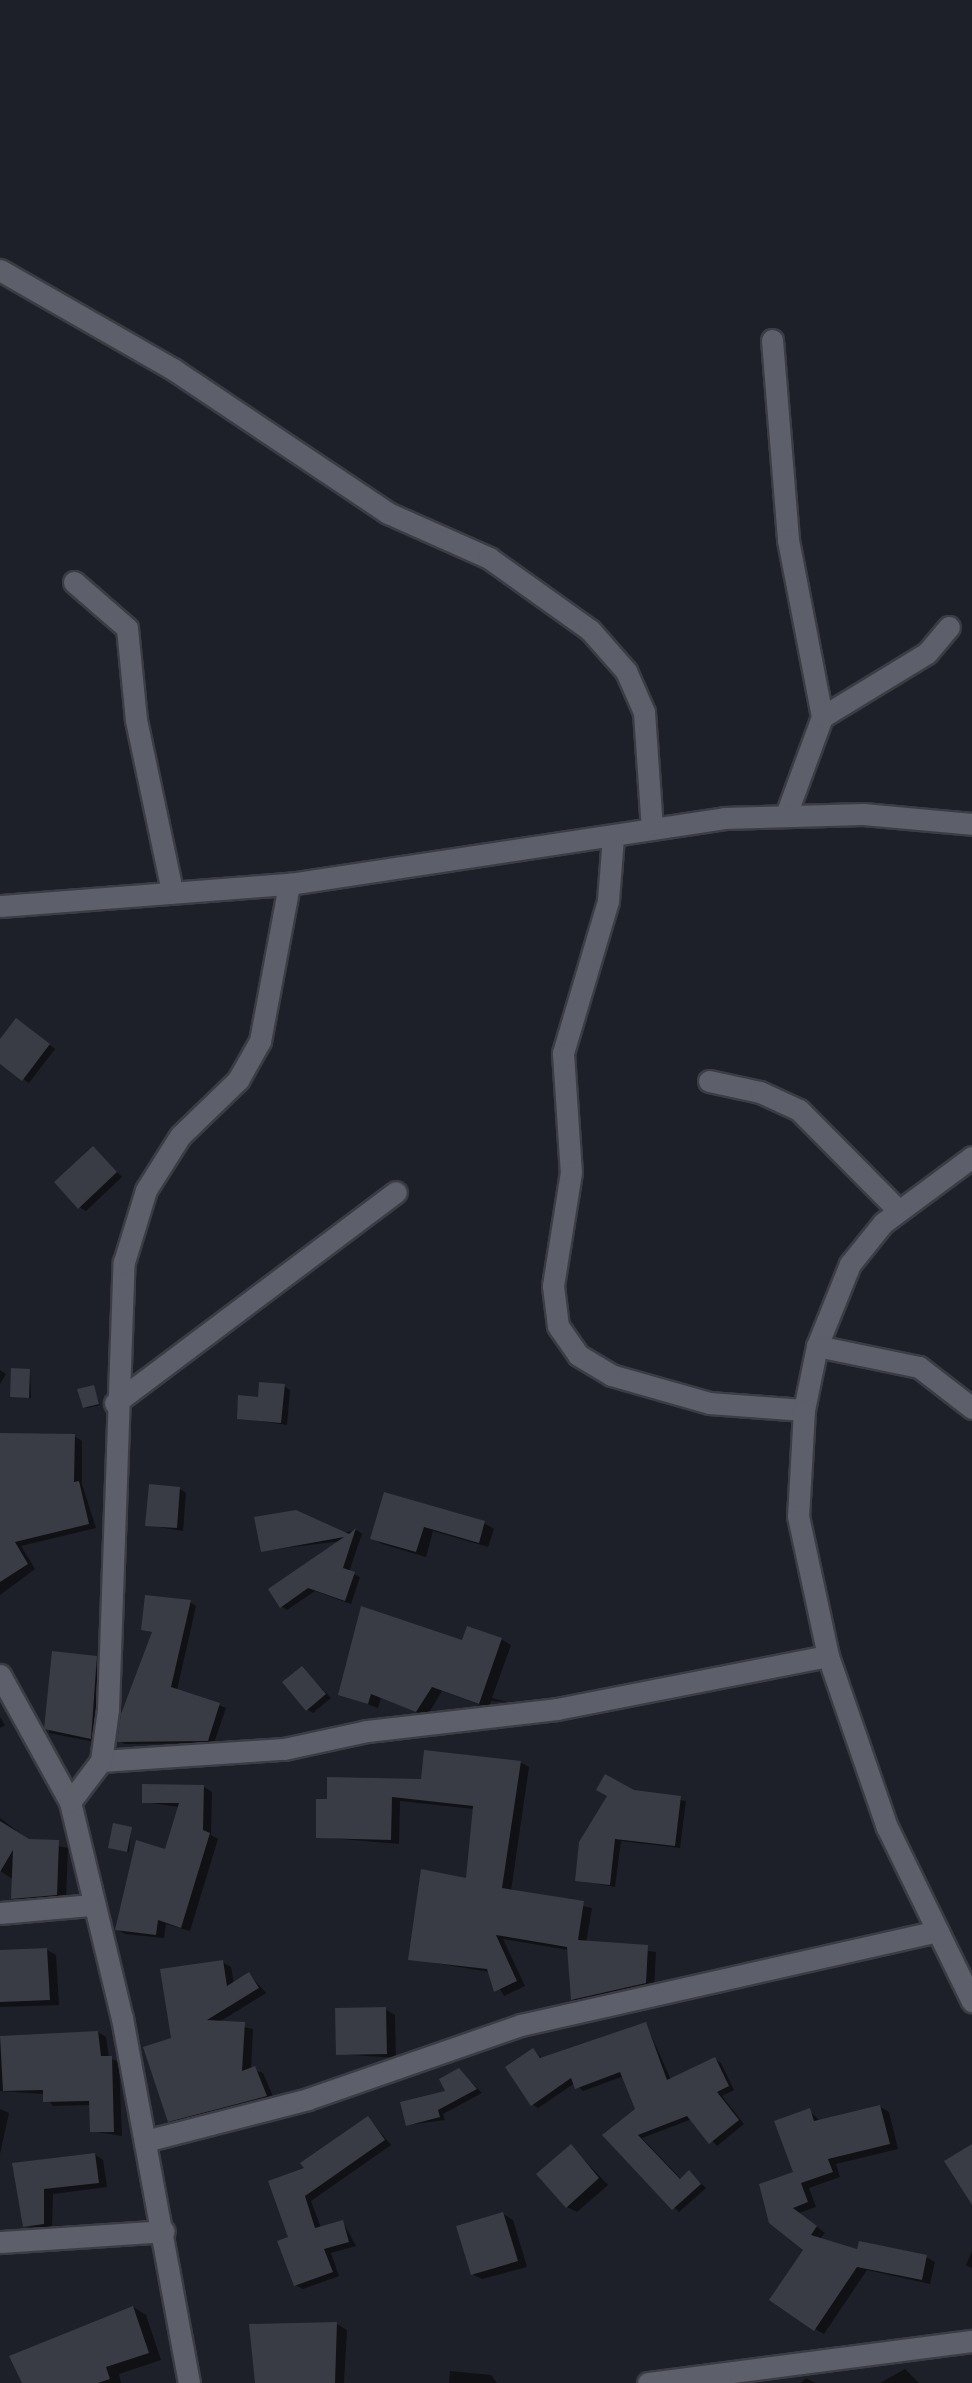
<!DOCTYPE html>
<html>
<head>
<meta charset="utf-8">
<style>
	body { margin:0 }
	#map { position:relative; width:972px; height:2383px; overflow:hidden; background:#1e2029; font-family:"Playfair Display",serif }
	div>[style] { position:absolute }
	.shadow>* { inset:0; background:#0007 }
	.building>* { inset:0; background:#393b45 }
	.roads { filter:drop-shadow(2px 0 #3b3c44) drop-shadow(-2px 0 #3b3c44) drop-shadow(0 2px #3b3c44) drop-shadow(0 -2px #3b3c44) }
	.minor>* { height:21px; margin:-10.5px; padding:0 10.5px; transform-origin:10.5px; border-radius:10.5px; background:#5d5f6a }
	span { translate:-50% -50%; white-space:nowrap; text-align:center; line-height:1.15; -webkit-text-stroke:6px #1e2029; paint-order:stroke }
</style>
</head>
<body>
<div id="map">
	<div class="shadow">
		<i style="clip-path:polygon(22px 1024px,55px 1049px,29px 1083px,0 1062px,0 1042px)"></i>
		<i style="clip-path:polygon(93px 1148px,122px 1177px,86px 1211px,79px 1207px)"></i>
		<i style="clip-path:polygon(0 1370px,6px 1374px,0 1384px)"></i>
		<i style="clip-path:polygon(30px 1370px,31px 1398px,12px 1396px)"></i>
		<i style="clip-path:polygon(284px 1386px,290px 1390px,287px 1425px,238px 1418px)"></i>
		<i style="clip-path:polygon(93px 1387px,100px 1405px,87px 1408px,84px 1407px)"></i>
		<i style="clip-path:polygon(74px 1436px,82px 1441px,82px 1484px,96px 1528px,21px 1546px,35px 1569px,0 1595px,0 1492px)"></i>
		<i style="clip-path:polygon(180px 1489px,186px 1493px,183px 1531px,147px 1525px)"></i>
		<i style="clip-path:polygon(385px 1494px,484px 1523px,494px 1529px,488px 1547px,433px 1531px,426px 1557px,382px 1544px,372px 1538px)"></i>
		<i style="clip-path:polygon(357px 1530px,362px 1534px,349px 1572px,360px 1577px,351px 1604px,315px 1591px,287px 1610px,281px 1606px,341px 1541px,262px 1551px)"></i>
		<i style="clip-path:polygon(190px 1602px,196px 1606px,177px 1690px,226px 1708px,214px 1743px,125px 1744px,119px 1741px,154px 1633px,143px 1629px)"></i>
		<i style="clip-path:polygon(501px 1639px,511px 1645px,492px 1698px,507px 1702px,491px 1701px,489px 1708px,442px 1691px,427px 1716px,381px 1698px,378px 1708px,340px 1694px)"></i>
		<i style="clip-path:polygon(54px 1653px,106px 1663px,100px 1743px,49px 1733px)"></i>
		<i style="clip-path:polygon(302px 1668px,331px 1698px,313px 1713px,307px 1709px)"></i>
		<i style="clip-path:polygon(0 1717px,5px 1725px,0 1728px)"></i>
		<i style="clip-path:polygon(520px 1762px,529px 1767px,511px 1891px,592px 1908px,586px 1943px,656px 1952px,654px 1988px,581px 2004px,573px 1999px,569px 1950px,503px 1939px,525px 1986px,504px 1996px,490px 1972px,410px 1959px,467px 1880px,474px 1809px,400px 1801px,399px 1844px,318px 1837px,318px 1801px)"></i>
		<i style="clip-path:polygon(204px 1787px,212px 1792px,211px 1835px,218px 1839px,190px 1931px,166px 1924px,164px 1938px,125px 1934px,117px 1929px,166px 1851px,179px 1807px,144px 1802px)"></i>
		<i style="clip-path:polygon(634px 1792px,686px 1801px,680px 1848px,621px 1841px,615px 1887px,576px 1880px)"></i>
		<i style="clip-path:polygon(0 1818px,29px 1840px,68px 1848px,66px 1900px,23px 1903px,13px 1898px,14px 1880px,0 1871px)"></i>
		<i style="clip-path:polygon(131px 1828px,129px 1852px,113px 1849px)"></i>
		<i style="clip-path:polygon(47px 1950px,56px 1955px,59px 2005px,0 2007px,0 1952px)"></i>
		<i style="clip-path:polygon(222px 1962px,231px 1967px,234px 1984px,249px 1974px,266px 1993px,219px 2022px,253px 2029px,251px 2069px,263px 2073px,275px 2101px,178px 2125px,169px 2120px,173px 2040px)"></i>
		<i style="clip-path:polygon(385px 2009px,395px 2015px,396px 2058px,338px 2054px)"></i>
		<i style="clip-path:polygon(646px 2024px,671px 2080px,715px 2059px,721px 2063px,734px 2090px,722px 2096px,744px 2124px,717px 2146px,692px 2119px,642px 2138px,681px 2179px,689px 2173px,706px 2188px,679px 2212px,605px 2135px,637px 2109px,624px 2076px,583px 2091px,575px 2083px,538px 2108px,532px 2104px,533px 2050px,543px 2059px)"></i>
		<i style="clip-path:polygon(98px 2032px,106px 2037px,109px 2058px,119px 2062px,122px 2136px,91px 2131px,91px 2105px,53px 2106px,44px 2094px,0 2091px,0 2038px)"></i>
		<i style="clip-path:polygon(459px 2070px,482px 2093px,443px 2114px,445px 2120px,408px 2125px,448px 2092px)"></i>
		<i style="clip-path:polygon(880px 2107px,889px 2112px,898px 2149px,836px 2164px,840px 2177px,809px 2188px,816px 2207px,799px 2213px,825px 2233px,820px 2239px,859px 2252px,926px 2257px,935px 2262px,930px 2284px,867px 2270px,824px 2334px,815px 2329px,805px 2249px,771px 2222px,795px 2173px,809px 2110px,820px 2121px)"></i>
		<i style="clip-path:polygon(0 2109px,9px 2113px,0 2154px)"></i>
		<i style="clip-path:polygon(368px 2118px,391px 2145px,311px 2201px,321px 2228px,343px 2222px,356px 2246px,331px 2253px,339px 2276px,303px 2289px,295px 2285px,290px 2238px,307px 2169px)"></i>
		<i style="clip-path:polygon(571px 2146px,608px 2185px,577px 2212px,567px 2207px)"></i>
		<i style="clip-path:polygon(94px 2154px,103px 2160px,107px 2187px,53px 2194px,52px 2229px,25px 2226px,14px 2164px)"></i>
		<i style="clip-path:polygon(503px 2214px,513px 2220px,527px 2267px,482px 2279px,472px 2274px)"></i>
		<i style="clip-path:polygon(972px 2251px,972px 2268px,966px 2265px)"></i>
		<i style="clip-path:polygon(133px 2307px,146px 2315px,161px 2360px,119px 2374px,121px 2383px,24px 2383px)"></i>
		<i style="clip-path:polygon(337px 2324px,347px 2330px,344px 2383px,258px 2383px)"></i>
		<i style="clip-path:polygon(905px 2369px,919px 2383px,880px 2383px)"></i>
		<i style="clip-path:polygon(450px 2371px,491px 2375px,497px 2383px,449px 2383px)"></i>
		<i style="clip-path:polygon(806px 2378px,815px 2383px,801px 2383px)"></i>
	</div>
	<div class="building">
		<i style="clip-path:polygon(16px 1018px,50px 1044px,22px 1081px,0 1064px,0 1039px)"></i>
		<i style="clip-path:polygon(93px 1146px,117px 1172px,78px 1209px,54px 1182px)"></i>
		<i style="clip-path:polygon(11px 1368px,30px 1369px,29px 1398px,10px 1397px)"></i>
		<i style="clip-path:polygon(259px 1382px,285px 1384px,281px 1423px,237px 1419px,238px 1395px,258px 1397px)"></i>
		<i style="clip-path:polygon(94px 1385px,99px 1404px,83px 1408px,77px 1389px)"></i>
		<i style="clip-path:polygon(0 1433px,75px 1434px,74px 1482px,79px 1481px,89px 1524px,15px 1542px,28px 1564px,0 1582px)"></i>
		<i style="clip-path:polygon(149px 1484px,180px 1487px,177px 1528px,145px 1526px)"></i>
		<i style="clip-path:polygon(384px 1492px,485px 1521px,479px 1543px,424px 1527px,416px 1552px,370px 1539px)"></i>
		<i style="clip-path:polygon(296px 1510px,349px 1534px,356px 1528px,343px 1568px,355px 1572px,345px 1601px,308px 1588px,280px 1608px,268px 1589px,344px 1537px,261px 1552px,254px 1517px)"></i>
		<i style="clip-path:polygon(145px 1595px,191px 1600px,171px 1687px,220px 1703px,208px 1741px,117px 1742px,121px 1714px,152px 1632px,141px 1630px)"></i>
		<i style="clip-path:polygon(361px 1606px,462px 1640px,467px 1626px,502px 1638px,479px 1704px,432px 1687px,416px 1712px,371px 1694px,368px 1704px,338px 1695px)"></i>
		<i style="clip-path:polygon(52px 1651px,97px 1656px,91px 1739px,44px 1729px)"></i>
		<i style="clip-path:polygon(302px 1666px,326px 1694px,306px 1711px,282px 1682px)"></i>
		<i style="clip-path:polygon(424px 1750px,521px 1761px,502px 1888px,584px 1901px,578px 1940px,648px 1945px,646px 1983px,571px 2000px,567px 1947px,496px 1935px,517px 1981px,494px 1992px,487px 1969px,408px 1960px,421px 1869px,466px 1878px,473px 1806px,392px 1797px,391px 1840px,316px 1838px,316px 1799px,327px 1799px,327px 1777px,421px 1779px)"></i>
		<i style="clip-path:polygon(605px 1774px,634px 1790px,681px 1796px,675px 1846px,615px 1839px,610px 1885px,575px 1881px,579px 1842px,607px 1796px,596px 1790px)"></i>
		<i style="clip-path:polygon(142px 1784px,204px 1785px,203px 1830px,210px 1833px,181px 1928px,158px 1920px,156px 1935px,115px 1930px,136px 1840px,165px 1849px,179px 1803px,142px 1803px)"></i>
		<i style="clip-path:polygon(0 1821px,29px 1839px,59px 1840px,57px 1895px,11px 1899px,13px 1850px,0 1872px)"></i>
		<i style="clip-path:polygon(113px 1823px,132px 1827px,127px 1852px,108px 1848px)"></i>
		<i style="clip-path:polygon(47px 1948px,50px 2000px,0 2002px,0 1950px)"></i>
		<i style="clip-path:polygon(223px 1960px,227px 1986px,249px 1972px,259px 1988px,207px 2020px,245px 2022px,242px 2071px,255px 2066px,267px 2096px,168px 2122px,143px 2047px,171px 2038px,160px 1969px)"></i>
		<i style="clip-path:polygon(386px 2007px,387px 2054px,336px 2055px,335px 2008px)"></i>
		<i style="clip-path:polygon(646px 2022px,667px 2080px,715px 2057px,729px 2086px,717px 2092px,739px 2120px,709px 2144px,687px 2116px,638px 2135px,680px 2179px,689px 2170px,701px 2184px,672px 2210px,602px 2135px,635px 2109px,620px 2072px,575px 2089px,571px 2078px,531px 2106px,505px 2067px,533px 2048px,540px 2058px)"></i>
		<i style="clip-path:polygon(98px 2031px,101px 2056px,112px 2056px,114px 2132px,90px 2132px,89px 2101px,43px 2102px,43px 2090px,3px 2091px,0 2036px)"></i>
		<i style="clip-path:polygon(459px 2068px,477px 2089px,438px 2110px,440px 2117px,406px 2126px,400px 2102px,445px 2091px,439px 2079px)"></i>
		<i style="clip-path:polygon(880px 2105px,890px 2144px,828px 2159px,833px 2172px,801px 2183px,808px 2202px,793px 2208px,817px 2226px,811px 2235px,857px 2249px,859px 2241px,927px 2255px,922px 2280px,857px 2267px,814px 2331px,769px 2300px,803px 2250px,769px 2223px,759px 2184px,793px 2172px,774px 2121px,810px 2108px,814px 2121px)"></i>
		<i style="clip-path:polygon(368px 2116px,385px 2140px,305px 2196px,315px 2228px,343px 2220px,349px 2242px,324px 2249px,333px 2272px,294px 2286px,277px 2241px,288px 2237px,268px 2181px,304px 2168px,300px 2163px)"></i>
		<i style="clip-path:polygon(571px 2144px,599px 2178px,566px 2208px,536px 2174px)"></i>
		<i style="clip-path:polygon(972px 2144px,972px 2205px,944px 2161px)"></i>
		<i style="clip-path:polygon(95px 2153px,99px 2183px,44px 2189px,44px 2224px,23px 2227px,12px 2163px)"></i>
		<i style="clip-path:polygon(503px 2212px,518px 2261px,471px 2275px,456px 2226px)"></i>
		<i style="clip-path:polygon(133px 2306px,149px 2353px,106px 2367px,110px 2379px,98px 2383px,22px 2383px,9px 2356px)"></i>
		<i style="clip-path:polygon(337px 2322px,335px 2383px,255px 2383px,249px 2324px)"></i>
	</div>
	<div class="roads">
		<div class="minor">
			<i style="left:0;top:270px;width:199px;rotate:29.8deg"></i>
			<i style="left:173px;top:369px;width:259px;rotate:33.8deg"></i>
			<i style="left:388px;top:513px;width:111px;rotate:24deg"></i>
			<i style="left:489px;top:558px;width:124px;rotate:35.5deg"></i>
			<i style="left:590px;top:630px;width:55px;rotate:48.7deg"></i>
			<i style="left:626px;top:671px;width:45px;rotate:66.3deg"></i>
			<i style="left:644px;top:712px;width:117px;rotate:86.1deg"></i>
			<i style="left:772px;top:340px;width:201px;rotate:85.4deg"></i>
			<i style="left:788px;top:540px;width:180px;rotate:79.1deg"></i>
			<i style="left:822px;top:717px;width:104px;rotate:110.2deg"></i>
			<i style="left:74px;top:582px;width:70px;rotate:41deg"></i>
			<i style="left:127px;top:628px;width:92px;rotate:84.4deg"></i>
			<i style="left:136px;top:720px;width:175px;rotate:78.1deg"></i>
			<i style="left:822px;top:717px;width:123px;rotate:-31.4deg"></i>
			<i style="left:927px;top:653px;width:34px;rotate:-50deg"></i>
			<i style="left:613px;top:837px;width:64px;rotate:94.5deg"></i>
			<i style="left:608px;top:901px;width:159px;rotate:106.5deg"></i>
			<i style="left:563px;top:1053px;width:119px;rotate:86.2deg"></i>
			<i style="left:571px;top:1172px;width:115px;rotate:99deg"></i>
			<i style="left:553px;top:1286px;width:40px;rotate:82.9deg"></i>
			<i style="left:558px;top:1326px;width:35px;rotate:55deg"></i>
			<i style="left:578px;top:1355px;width:39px;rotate:31deg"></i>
			<i style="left:611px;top:1375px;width:102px;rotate:15.9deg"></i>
			<i style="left:709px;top:1403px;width:95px;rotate:4.2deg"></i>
			<i style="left:0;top:906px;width:290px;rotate:-4.4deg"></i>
			<i style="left:289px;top:884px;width:440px;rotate:-8.6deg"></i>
			<i style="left:724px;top:818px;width:139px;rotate:-1.6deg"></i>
			<i style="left:863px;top:814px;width:109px;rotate:5.2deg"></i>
			<i style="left:709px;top:1081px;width:52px;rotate:12.2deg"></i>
			<i style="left:760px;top:1092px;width:43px;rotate:24.8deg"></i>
			<i style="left:799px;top:1110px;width:141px;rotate:45.3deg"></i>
			<i style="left:972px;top:1157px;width:111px;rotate:143.4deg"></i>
			<i style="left:883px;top:1223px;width:53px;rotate:128.8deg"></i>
			<i style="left:850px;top:1264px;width:88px;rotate:111.9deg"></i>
			<i style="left:817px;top:1346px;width:65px;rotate:101.5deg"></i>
			<i style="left:804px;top:1410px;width:106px;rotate:93.2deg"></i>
			<i style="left:798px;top:1516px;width:143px;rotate:77.9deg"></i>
			<i style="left:828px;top:1656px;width:181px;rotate:71deg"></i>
			<i style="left:887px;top:1827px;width:194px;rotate:64deg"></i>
			<i style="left:817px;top:1346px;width:104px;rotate:11.6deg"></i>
			<i style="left:919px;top:1367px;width:67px;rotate:37.7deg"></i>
			<i style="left:115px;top:1403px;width:351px;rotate:-36.9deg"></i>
			<i style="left:0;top:1675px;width:145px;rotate:61.1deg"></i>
			<i style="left:70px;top:1802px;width:222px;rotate:76.5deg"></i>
			<i style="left:122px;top:2018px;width:371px;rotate:79.6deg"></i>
			<i style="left:101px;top:1761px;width:183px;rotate:-3.8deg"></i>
			<i style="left:284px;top:1749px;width:85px;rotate:-12.2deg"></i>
			<i style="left:367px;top:1731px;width:191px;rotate:-6.6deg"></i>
			<i style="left:557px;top:1709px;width:276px;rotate:-11.1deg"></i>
			<i style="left:70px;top:1802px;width:51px;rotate:-52.9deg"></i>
			<i style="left:101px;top:1761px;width:52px;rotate:-82.3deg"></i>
			<i style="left:108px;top:1709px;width:447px;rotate:-88deg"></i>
			<i style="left:124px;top:1262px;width:75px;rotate:-73deg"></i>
			<i style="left:146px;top:1190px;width:64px;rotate:-57.8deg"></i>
			<i style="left:180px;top:1136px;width:81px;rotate:-44deg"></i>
			<i style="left:238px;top:1080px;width:45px;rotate:-60.6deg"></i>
			<i style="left:260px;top:1041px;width:160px;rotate:-79.5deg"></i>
			<i style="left:0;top:1913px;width:91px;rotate:-5deg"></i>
			<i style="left:145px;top:2141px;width:168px;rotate:-14.4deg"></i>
			<i style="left:308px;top:2099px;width:225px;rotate:-19.2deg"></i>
			<i style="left:521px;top:2025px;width:427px;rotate:-12.7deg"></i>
			<i style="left:0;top:2242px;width:164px;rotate:-3.8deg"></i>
			<i style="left:648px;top:2383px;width:327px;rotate:-7.4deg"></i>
		</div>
	</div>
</div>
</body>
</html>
